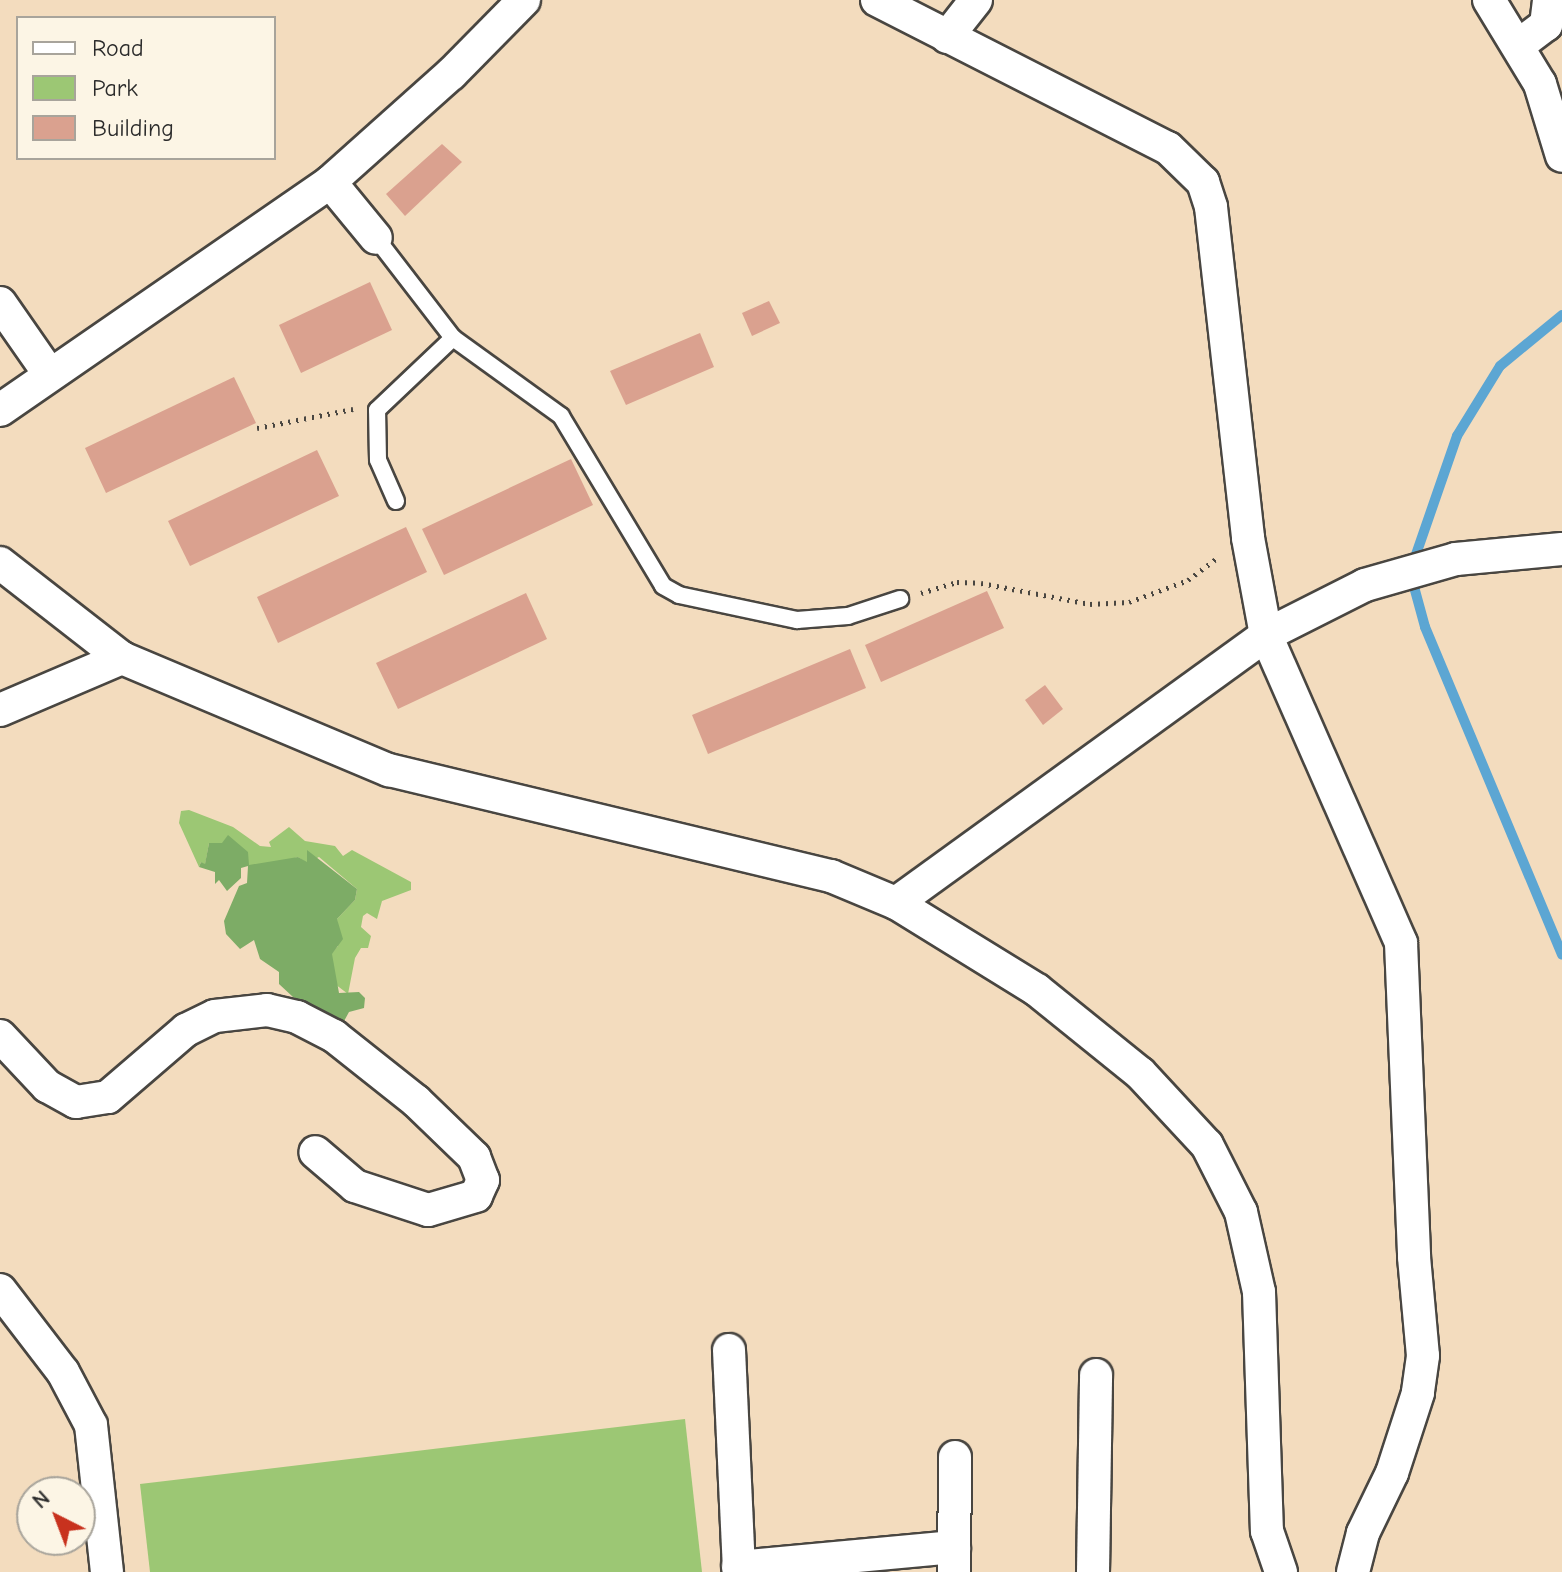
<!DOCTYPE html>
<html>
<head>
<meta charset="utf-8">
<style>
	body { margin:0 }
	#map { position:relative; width:1562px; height:1572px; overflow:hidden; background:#f3dcbe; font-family:"Comic Neue",sans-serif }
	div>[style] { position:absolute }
	.green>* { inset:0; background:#9cc774 }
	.forest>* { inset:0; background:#7dac66 }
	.stream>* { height:10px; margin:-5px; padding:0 5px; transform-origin:5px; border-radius:5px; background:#5ca6d3 }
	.building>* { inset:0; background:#daa18f }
	.path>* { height:5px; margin-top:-2.5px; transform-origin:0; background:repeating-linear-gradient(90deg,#494641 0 2px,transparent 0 8px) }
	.roads { filter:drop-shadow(2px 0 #494641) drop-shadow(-2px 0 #494641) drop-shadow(0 2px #494641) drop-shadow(0 -2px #494641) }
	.service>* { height:16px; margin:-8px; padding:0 8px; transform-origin:8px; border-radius:8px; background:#fff }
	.minor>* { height:32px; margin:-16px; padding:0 16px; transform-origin:16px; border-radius:16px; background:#fff }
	span { translate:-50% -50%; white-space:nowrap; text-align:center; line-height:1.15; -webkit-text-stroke:8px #fcf5e5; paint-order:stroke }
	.legend { position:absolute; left:16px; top:16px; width:260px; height:144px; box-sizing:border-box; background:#fcf5e5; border:2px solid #a8a49b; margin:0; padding:10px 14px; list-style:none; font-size:24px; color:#2b2b2b }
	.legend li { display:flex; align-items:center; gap:16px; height:40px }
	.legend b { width:40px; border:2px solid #a8a49b }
	.north { position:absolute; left:16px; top:1476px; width:80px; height:80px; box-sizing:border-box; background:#fcf5e5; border:2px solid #a8a49b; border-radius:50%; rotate:318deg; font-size:22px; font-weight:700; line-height:32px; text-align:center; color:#2b2b2b }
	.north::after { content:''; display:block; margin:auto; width:28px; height:36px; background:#c8321e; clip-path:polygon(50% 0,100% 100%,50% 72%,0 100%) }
</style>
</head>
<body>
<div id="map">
	<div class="green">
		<i style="clip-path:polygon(189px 810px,233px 827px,260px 846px,271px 847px,269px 842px,289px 827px,305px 841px,335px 846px,343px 856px,352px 850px,411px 882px,411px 890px,382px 901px,377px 919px,367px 913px,363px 916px,361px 927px,371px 936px,368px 948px,361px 948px,355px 958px,348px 994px,335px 984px,331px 954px,338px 946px,337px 919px,355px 900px,357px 889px,319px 857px,307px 863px,298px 857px,268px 866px,248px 865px,222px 843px,209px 843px,205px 865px,201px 862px,199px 867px,179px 823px,181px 811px)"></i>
		<i style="clip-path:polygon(685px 1419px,702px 1572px,150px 1572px,140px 1484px)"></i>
	</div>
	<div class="forest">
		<i style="clip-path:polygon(228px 835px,248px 852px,249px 865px,298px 857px,307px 862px,307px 850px,357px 889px,355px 900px,337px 919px,343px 939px,332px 954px,339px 993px,359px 992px,365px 998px,364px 1008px,349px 1012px,343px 1023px,293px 997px,279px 984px,279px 972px,260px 959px,254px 940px,240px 949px,226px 934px,224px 921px,239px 886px,247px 883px,248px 866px,241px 868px,241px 878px,227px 891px,219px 880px,215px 884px,215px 872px,199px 867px,201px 862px,205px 864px,209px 843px,222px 843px)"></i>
	</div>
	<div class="stream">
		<i style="left:1562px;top:315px;width:80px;rotate:140.6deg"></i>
		<i style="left:1500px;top:366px;width:82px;rotate:121.6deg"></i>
		<i style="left:1457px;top:436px;width:144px;rotate:109.1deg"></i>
		<i style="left:1410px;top:572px;width:57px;rotate:74.7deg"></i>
		<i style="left:1425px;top:627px;width:355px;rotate:67.3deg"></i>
	</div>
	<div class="building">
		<i style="clip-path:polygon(442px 144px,462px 162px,405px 216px,386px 194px)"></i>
		<i style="clip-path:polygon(370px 282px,392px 330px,301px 373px,279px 325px)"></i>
		<i style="clip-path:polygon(769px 301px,780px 323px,752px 336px,742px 313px)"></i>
		<i style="clip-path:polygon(700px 333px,714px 367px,626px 405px,610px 371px)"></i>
		<i style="clip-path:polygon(234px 377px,256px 423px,106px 493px,85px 448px)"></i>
		<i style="clip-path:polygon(317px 450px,339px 496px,190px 566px,168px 521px)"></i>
		<i style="clip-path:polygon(571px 459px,593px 505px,444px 575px,422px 529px)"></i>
		<i style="clip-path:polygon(406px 527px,427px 572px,278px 643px,257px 597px)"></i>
		<i style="clip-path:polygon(987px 591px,1004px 628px,881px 682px,865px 645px)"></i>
		<i style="clip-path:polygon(526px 593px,547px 639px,398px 709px,376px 663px)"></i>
		<i style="clip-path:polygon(850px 649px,866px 688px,708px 754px,692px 715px)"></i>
		<i style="clip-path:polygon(1045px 685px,1063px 709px,1043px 725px,1025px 700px)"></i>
	</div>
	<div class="path">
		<i style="left:257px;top:428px;width:98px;rotate:-11.2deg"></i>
		<i style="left:921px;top:593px;width:38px;rotate:-17deg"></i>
		<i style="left:957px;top:582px;width:24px;rotate:2deg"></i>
		<i style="left:981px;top:583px;width:111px;rotate:10.9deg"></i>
		<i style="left:1090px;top:604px;width:39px;rotate:-3deg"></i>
		<i style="left:1129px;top:602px;width:63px;rotate:-20.4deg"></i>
		<i style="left:1188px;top:580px;width:39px;rotate:-37deg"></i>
	</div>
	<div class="roads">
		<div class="service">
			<i style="left:376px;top:238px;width:126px;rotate:52.4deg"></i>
			<i style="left:453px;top:338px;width:133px;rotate:35.8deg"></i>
			<i style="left:561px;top:416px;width:198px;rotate:59deg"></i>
			<i style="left:663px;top:586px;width:18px;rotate:29deg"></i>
			<i style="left:679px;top:595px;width:121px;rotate:12deg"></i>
			<i style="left:797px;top:620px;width:51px;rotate:-4.5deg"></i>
			<i style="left:848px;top:616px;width:55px;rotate:-18.1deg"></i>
			<i style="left:396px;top:501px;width:45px;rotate:-113.7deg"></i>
			<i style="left:378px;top:460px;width:50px;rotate:-91.1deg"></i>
			<i style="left:377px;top:410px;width:105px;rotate:-43.5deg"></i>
		</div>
		<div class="minor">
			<i style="left:877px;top:0;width:326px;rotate:27deg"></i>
			<i style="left:1168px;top:148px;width:49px;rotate:44.2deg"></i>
			<i style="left:1203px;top:182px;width:26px;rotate:72deg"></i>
			<i style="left:1211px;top:207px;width:333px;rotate:83.6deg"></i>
			<i style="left:1248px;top:538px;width:99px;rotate:79.5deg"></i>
			<i style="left:1266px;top:635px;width:336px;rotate:66.3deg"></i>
			<i style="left:1401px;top:943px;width:314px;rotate:87.6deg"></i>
			<i style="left:1414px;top:1257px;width:99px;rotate:84.8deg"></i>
			<i style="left:1423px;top:1356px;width:37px;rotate:98deg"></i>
			<i style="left:1418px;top:1393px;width:84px;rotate:108deg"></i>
			<i style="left:1392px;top:1473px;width:67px;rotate:115.8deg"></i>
			<i style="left:1363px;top:1533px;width:40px;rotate:104.4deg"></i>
			<i style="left:1489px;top:0;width:98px;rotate:58.7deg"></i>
			<i style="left:1540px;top:84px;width:75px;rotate:73deg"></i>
			<i style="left:947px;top:37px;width:47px;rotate:-51.9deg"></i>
			<i style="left:1519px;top:45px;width:34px;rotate:-37deg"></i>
			<i style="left:1546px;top:25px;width:25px;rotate:-83deg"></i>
			<i style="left:330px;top:182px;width:72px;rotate:50.6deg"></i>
			<i style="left:0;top:303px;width:84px;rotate:55.2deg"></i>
			<i style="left:0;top:410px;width:401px;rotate:-34.6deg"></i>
			<i style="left:330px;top:182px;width:162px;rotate:-41.8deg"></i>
			<i style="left:451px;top:74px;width:104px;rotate:-45.4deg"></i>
			<i style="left:0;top:563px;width:155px;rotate:37.9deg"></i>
			<i style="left:122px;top:658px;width:290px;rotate:22.8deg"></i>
			<i style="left:389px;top:770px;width:455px;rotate:13.5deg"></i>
			<i style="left:831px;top:876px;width:70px;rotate:22.6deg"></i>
			<i style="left:896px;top:903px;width:166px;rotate:31.7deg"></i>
			<i style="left:1037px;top:990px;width:132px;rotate:38.9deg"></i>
			<i style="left:1140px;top:1073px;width:98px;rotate:47.1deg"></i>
			<i style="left:1207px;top:1145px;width:75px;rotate:63.1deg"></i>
			<i style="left:1241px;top:1212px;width:82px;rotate:77.3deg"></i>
			<i style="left:1259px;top:1292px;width:239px;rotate:88.1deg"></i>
			<i style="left:1267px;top:1531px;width:43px;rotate:71.1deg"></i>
			<i style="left:0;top:710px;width:133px;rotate:-23.1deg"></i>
			<i style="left:896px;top:903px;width:457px;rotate:-35.9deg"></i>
			<i style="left:1266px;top:635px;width:111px;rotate:-26.8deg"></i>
			<i style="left:1365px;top:585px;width:95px;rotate:-15.9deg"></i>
			<i style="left:1456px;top:559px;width:106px;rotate:-5.4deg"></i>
			<i style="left:0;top:1036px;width:69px;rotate:46.8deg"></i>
			<i style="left:47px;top:1086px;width:33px;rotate:29deg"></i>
			<i style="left:76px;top:1102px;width:32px;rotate:-9deg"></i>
			<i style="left:108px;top:1097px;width:103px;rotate:-40.7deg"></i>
			<i style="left:186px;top:1030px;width:32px;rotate:-26deg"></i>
			<i style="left:215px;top:1016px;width:52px;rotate:-6.6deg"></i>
			<i style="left:267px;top:1010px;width:31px;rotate:13deg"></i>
			<i style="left:297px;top:1017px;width:42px;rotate:27.2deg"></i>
			<i style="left:334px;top:1036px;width:105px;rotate:38.4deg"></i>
			<i style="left:416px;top:1101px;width:81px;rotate:44deg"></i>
			<i style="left:474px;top:1157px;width:25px;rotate:69deg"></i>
			<i style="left:483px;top:1180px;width:17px;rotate:114deg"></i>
			<i style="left:476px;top:1196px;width:50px;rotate:163.7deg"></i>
			<i style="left:428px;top:1210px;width:77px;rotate:-161.8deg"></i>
			<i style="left:355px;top:1186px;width:52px;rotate:-139.6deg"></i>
			<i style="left:0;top:1290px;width:103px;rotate:52.5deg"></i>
			<i style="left:63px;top:1372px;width:60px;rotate:62.2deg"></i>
			<i style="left:91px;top:1425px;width:148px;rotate:83.8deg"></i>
			<i style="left:729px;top:1350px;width:222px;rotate:87.4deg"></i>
			<i style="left:738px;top:1567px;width:217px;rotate:-5.3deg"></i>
			<i style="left:954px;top:1572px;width:115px;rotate:-89.5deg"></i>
			<i style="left:1093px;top:1572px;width:197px;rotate:-89.1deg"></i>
		</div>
	</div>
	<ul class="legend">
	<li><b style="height:10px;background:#fff"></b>Road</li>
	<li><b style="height:22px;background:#9cc774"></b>Park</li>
	<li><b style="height:22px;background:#daa18f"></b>Building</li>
	</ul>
	<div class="north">N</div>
</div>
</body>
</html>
